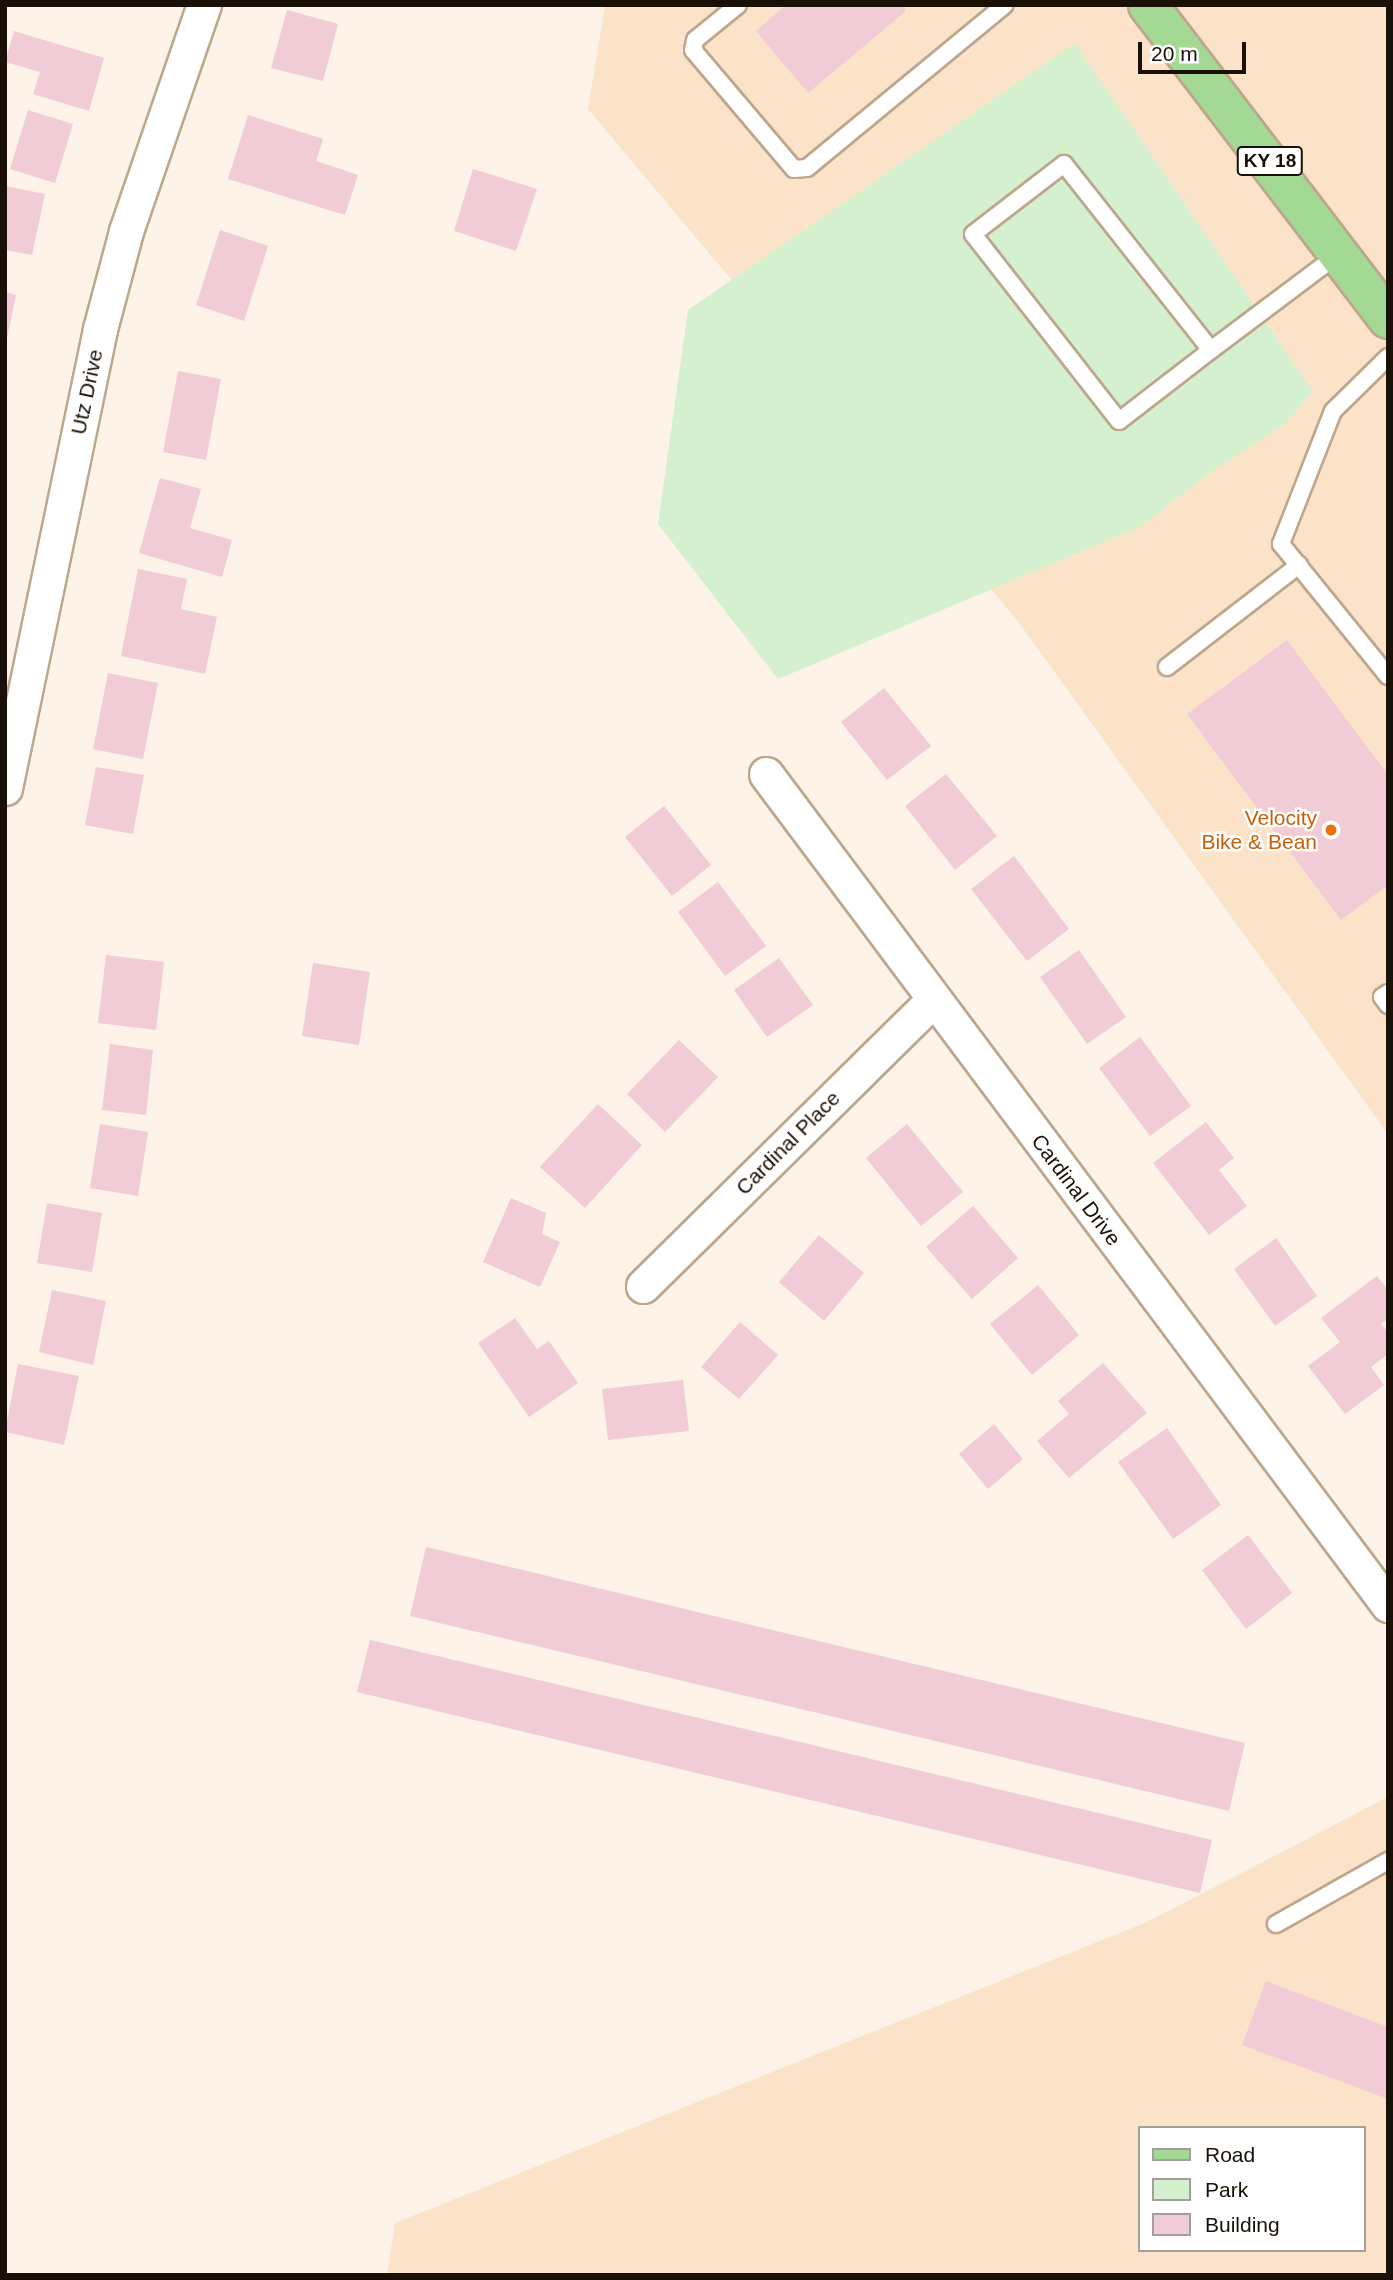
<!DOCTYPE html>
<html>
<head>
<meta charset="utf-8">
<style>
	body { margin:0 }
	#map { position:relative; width:1393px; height:2280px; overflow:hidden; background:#fdf3e8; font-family:Arial,sans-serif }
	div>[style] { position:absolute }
	.built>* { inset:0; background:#fbe3c9 }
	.green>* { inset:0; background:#d4f0ce }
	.building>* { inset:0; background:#f1cbd6 }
	.roads { filter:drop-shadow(2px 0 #bda68c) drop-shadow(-2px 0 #bda68c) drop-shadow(0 2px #bda68c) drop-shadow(0 -2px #bda68c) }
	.service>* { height:16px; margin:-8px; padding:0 8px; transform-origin:8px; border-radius:8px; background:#fff }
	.minor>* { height:33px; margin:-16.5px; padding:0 16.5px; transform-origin:16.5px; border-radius:16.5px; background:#fff }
	.primary>* { height:38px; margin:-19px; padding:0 19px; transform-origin:19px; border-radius:19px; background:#a4d995 }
	.dots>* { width:19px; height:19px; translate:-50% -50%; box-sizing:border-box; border:4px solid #fff; border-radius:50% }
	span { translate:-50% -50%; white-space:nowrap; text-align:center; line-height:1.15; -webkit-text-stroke:5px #fff; paint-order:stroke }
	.shield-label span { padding:2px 5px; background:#fff; border:2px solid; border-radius:5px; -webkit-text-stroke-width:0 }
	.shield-label { font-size:19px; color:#191007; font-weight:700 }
	.street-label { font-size:21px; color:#191007 }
	.food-label { font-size:21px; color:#c56008 }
	.right { translate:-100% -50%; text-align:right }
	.frame { position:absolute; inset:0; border:7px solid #191007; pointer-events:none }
	.legend { position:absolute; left:1138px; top:2126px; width:228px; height:126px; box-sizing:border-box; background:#fff; border:2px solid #a39f9c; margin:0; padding:9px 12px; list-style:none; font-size:21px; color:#191007 }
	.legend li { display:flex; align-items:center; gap:14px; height:35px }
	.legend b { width:35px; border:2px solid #a39f9c }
	.scale { position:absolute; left:1138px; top:42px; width:108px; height:32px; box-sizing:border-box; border:4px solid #191007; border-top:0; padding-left:9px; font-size:21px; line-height:24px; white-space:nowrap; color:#191007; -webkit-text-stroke:5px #fff; paint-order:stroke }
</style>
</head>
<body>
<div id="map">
	<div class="built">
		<i style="clip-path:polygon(605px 5px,1388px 5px,1388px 1134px,1017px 620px,588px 109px)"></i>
		<i style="clip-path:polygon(evenodd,1388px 1797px,1388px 2275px,387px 2275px,395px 2223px,1147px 1922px,1388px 1797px,1139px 2128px,1363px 2128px,1363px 2250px,1139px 2250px,1139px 2128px)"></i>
	</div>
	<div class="green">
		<i style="clip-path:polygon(1075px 43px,1313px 391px,1286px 423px,1211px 472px,1140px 527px,778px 679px,658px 524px,688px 310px)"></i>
	</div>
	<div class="building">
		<i style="clip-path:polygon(786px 5px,902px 5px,906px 11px,808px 93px,756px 31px)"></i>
		<i style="clip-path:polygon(287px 10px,338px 24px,323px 81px,271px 68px)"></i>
		<i style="clip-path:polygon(14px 31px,104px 58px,89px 111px,33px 94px,40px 72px,5px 62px)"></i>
		<i style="clip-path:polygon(28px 110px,73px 124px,55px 183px,10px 169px)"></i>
		<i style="clip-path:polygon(248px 115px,323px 139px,316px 161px,358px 175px,345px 215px,228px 179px)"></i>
		<i style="clip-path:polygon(473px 169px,537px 189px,516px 251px,454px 231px)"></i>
		<i style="clip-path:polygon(5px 186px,45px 194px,32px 255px,5px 250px)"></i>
		<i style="clip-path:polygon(220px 230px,268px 246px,244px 321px,196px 305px)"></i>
		<i style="clip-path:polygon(5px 292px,16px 295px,6px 343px,5px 343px)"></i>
		<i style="clip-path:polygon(178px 371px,221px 379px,206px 460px,163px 452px)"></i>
		<i style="clip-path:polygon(160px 478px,201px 489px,190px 528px,232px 540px,222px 577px,139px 553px)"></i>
		<i style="clip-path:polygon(138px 569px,187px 579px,181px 609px,217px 617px,205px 674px,121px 656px)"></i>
		<i style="clip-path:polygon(1287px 640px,1388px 775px,1388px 885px,1341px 920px,1187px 714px)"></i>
		<i style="clip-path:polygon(108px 673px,158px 683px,143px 759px,93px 749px)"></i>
		<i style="clip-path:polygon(884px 688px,931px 746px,887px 780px,841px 722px)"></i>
		<i style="clip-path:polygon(96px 767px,144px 775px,133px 834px,85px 825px)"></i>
		<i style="clip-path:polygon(946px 774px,997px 836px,955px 870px,905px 806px)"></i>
		<i style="clip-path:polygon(664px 806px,711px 865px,672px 896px,625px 837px)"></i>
		<i style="clip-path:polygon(1014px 856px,1069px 929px,1027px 961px,971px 889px)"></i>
		<i style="clip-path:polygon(718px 882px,766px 946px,725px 976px,678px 912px)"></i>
		<i style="clip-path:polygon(1079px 950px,1126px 1017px,1087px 1044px,1040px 977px)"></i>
		<i style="clip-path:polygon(106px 955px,164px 962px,156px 1030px,98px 1023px)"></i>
		<i style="clip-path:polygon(779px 958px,813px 1005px,767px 1037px,734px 990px)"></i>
		<i style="clip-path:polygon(313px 963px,370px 972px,359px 1045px,302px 1036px)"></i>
		<i style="clip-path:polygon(1140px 1037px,1191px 1106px,1150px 1136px,1099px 1068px)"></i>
		<i style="clip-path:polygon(679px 1040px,718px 1077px,665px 1132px,627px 1094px)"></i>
		<i style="clip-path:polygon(110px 1044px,153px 1050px,146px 1115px,102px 1110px)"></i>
		<i style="clip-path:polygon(598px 1104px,642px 1145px,585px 1208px,540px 1167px)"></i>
		<i style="clip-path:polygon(1206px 1122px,1234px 1158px,1219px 1170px,1247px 1206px,1209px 1235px,1153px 1163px)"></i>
		<i style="clip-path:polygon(100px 1124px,148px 1132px,138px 1196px,90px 1188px)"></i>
		<i style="clip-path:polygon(907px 1124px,963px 1192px,921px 1226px,866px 1158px)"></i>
		<i style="clip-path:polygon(511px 1198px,546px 1213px,542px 1234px,560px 1242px,540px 1287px,483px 1262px)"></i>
		<i style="clip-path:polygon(47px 1203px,102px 1213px,92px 1272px,37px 1263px)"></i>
		<i style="clip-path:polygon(973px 1206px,1018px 1258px,972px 1299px,926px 1247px)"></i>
		<i style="clip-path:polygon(819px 1235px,864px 1273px,824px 1321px,779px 1282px)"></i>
		<i style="clip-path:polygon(1276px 1238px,1317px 1296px,1275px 1326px,1234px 1269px)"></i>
		<i style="clip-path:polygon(1377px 1276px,1388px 1290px,1388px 1319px,1381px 1324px,1388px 1332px,1388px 1354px,1371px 1367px,1384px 1385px,1345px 1414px,1308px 1366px,1340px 1342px,1321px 1318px)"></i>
		<i style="clip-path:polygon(1038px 1285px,1079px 1335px,1032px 1375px,990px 1324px)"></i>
		<i style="clip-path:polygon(52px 1290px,106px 1301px,93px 1365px,39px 1352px)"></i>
		<i style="clip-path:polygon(515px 1318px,537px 1349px,549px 1341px,578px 1383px,529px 1417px,478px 1343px)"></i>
		<i style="clip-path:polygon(740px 1322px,778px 1355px,739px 1399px,701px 1367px)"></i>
		<i style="clip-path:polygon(1103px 1363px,1147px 1413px,1069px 1478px,1037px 1441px,1069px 1414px,1058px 1401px)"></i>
		<i style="clip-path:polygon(18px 1364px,79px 1376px,64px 1445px,5px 1432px)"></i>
		<i style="clip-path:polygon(683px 1380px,689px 1431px,608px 1440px,602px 1389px)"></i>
		<i style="clip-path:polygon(994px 1424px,1023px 1459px,988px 1489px,959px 1454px)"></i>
		<i style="clip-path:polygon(1167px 1428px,1221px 1505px,1173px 1539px,1118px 1462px)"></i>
		<i style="clip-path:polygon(1248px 1535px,1292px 1593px,1246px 1629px,1202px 1570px)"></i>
		<i style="clip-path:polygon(426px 1547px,1245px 1743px,1229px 1811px,410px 1616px)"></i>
		<i style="clip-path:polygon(370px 1640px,1212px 1840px,1200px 1893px,357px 1692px)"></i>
		<i style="clip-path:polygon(1266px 1981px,1388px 2027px,1388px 2099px,1242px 2045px)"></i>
	</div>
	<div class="roads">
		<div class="service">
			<i style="left:738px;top:5px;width:55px;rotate:140.9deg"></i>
			<i style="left:695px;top:40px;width:10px;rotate:101deg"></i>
			<i style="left:693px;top:50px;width:156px;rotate:49.7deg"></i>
			<i style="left:794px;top:169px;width:13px;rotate:-4deg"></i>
			<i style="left:807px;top:168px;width:256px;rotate:-39.5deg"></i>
			<i style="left:1211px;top:350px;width:116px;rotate:142.3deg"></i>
			<i style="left:1119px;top:421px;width:237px;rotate:-128deg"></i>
			<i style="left:973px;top:234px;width:115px;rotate:-37.6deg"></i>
			<i style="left:1064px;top:164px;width:237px;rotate:51.7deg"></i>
			<i style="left:1211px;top:350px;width:160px;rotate:-36.9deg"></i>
			<i style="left:1388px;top:357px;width:77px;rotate:135.5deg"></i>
			<i style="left:1333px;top:411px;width:143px;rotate:111.4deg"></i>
			<i style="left:1281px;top:544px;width:170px;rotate:51deg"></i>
			<i style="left:1167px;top:667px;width:167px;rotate:-37.7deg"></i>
			<i style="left:1388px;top:993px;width:7px;rotate:146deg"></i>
			<i style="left:1382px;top:997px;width:10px;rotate:53deg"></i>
			<i style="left:1276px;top:1924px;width:129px;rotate:-29.4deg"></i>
		</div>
		<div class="minor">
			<i style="left:766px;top:774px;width:1038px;rotate:53.19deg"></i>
			<i style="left:5px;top:788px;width:469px;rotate:-78.3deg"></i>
			<i style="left:100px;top:329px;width:101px;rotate:-75.1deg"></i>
			<i style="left:126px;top:231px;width:239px;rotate:-71deg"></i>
			<i style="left:643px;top:1286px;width:407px;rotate:-44.6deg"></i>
		</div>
		<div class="primary">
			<i style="left:1148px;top:5px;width:395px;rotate:52.6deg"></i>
		</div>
	</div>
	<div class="dots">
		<i style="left:1331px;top:830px;background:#e8710a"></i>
	</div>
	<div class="shield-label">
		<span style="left:1270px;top:161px">KY 18</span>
	</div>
	<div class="street-label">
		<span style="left:87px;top:392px;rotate:-78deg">Utz Drive</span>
		<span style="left:788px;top:1143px;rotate:-45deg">Cardinal Place</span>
		<span style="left:1076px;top:1190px;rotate:53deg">Cardinal Drive</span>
	</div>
	<div class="food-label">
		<span class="right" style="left:1317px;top:830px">Velocity<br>Bike &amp; Bean</span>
	</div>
	<div class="frame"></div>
	<ul class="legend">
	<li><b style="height:9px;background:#a4d995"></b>Road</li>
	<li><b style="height:19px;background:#d4f0ce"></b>Park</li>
	<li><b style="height:19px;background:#f1cbd6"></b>Building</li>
	</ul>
	<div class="scale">20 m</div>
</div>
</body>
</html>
